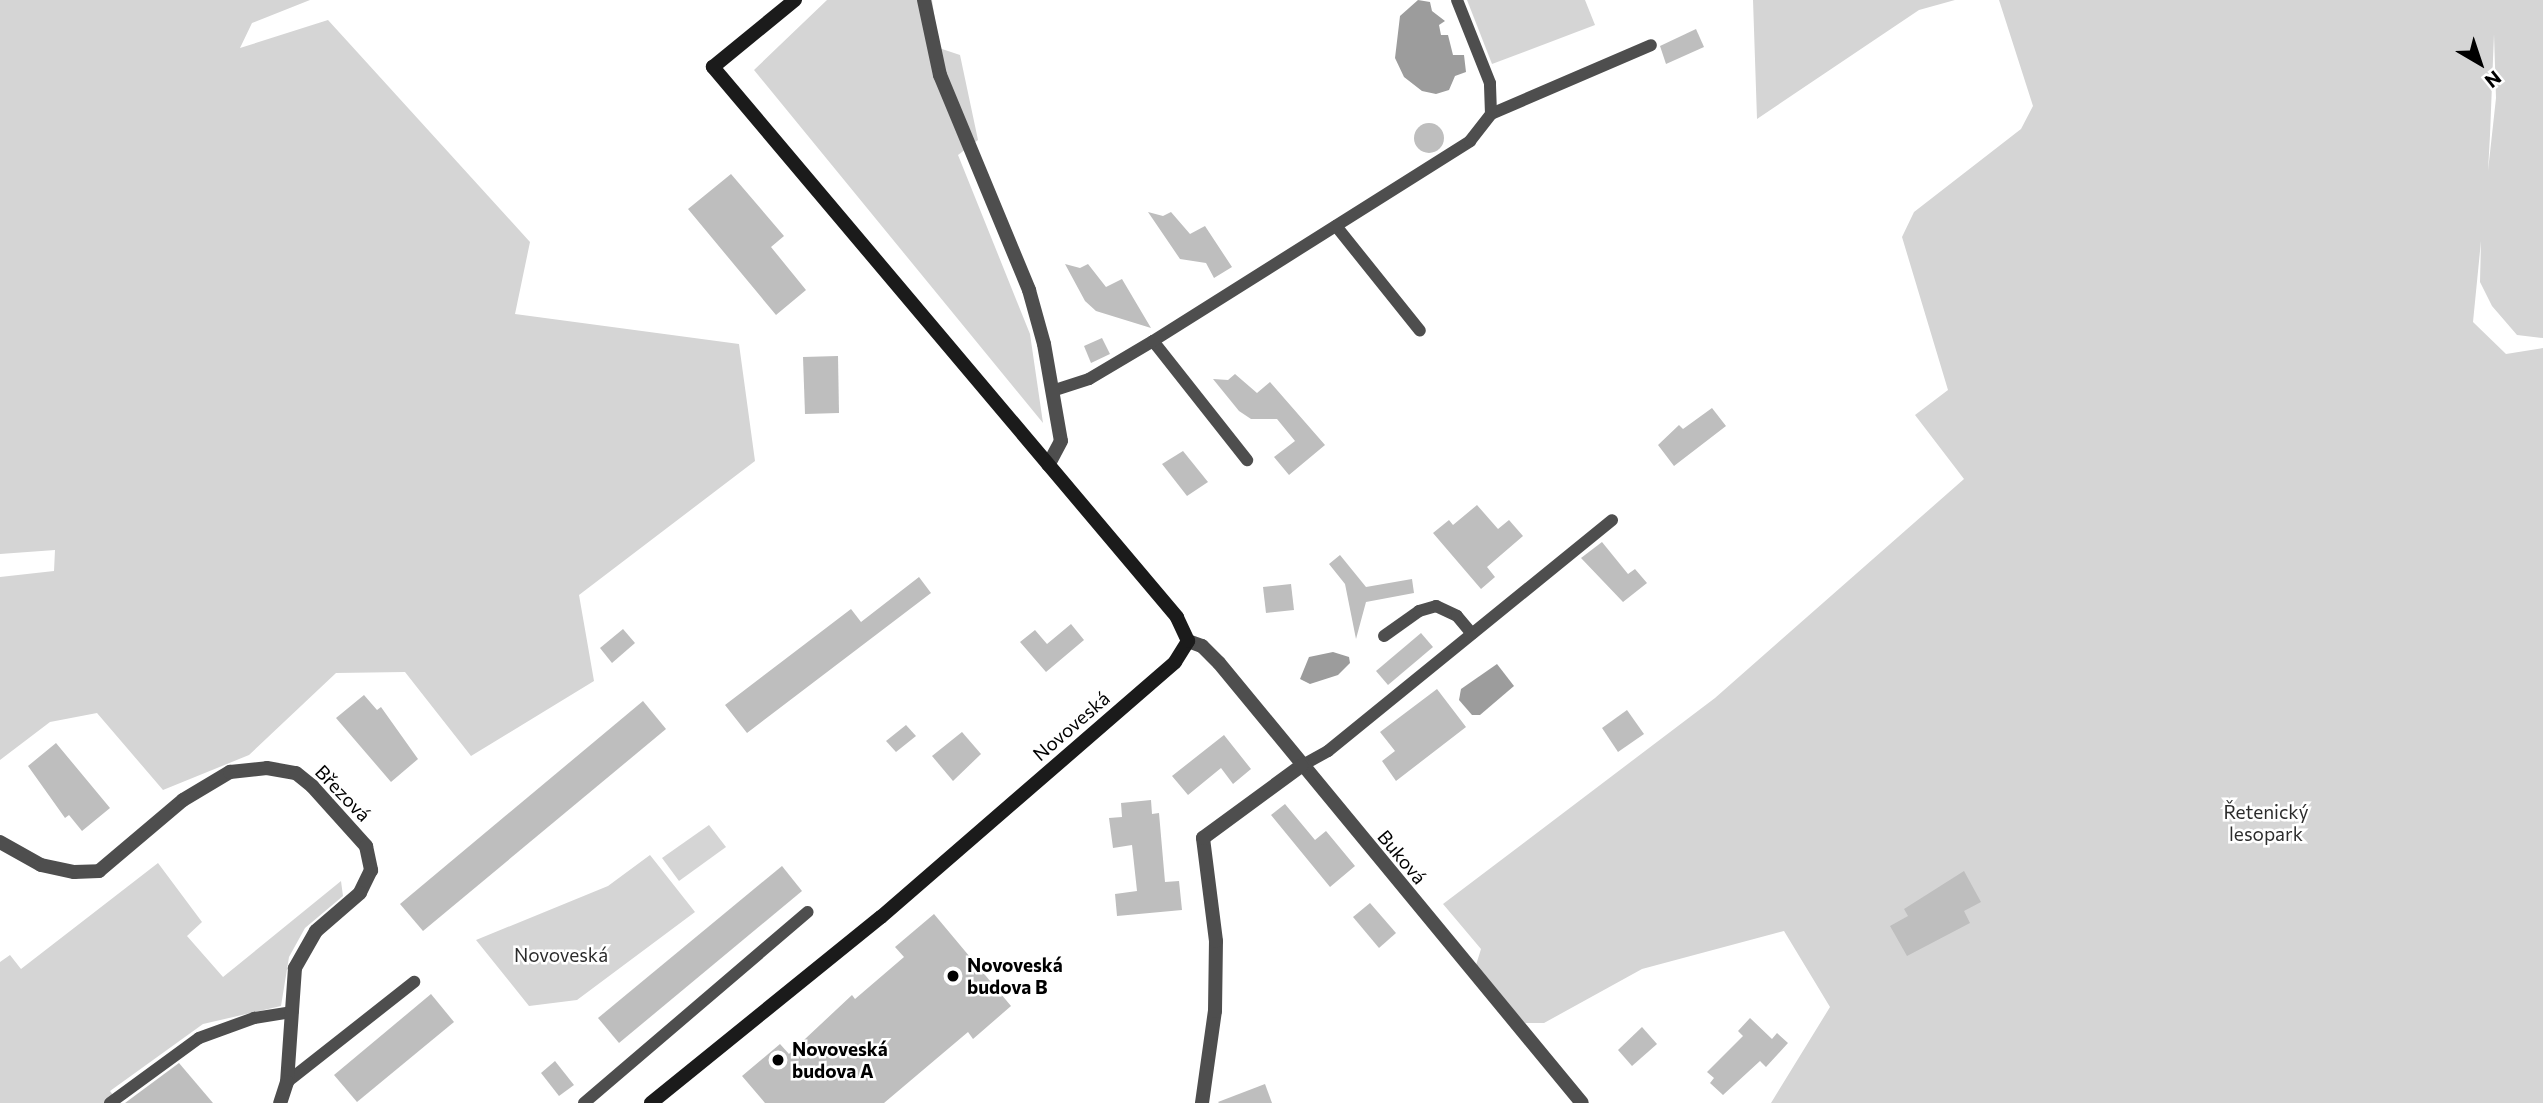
<!DOCTYPE html>
<html>
<head>
<meta charset="utf-8">
<style>
	body { margin:0 }
	#map { position:relative; width:2543px; height:1103px; overflow:hidden; background:#fff; font-family:Commissioner,sans-serif }
	div>[style] { position:absolute }
	.green>* { inset:0; background:#d5d5d5 }
	.water>* { inset:0; background:#9c9c9c }
	.building>* { inset:0; background:#bebebe }
	.round { border-radius:50% }
	.lane>* { height:12px; margin:-6px; padding:0 6px; transform-origin:6px; border-radius:6px; background:#4e4e4e }
	.street>* { height:14px; margin:-7px; padding:0 7px; transform-origin:7px; border-radius:7px; background:#4e4e4e }
	.secondary>* { height:14px; margin:-7px; padding:0 7px; transform-origin:7px; border-radius:7px; background:#1b1b1b }
	.dots>* { width:19px; height:19px; translate:-50% -50%; box-sizing:border-box; border:4px solid #fff; border-radius:50% }
	span { translate:-50% -50%; white-space:nowrap; text-align:center; line-height:1.15; -webkit-text-stroke:5px #fff; paint-order:stroke }
	.street-label { font-size:19px; color:#000 }
	.park-label { font-size:19px; color:#2c2c2c }
	.poi-label { font-size:19px; color:#000; font-weight:700 }
	.left { translate:0 -50%; text-align:left }
	.north { position:absolute; left:2445px; top:28px; width:70px; height:70px; -webkit-text-stroke:5px #fff; paint-order:stroke; rotate:141deg; font-size:19px; font-weight:700; line-height:28px; text-align:center; color:#000 }
	.north::after { content:''; display:block; margin:auto; width:24px; height:32px; background:#000; clip-path:polygon(50% 0,100% 100%,50% 72%,0 100%) }
</style>
</head>
<body>
<div id="map">
	<div class="green">
		<i style="clip-path:polygon(0 0,310px 0,252px 23px,240px 48px,328px 20px,530px 242px,515px 314px,739px 344px,755px 461px,579px 595px,594px 681px,471px 756px,405px 672px,336px 673px,249px 755px,163px 790px,97px 713px,50px 722px,0 760px,0 577px,54px 571px,55px 550px,0 554px)"></i>
		<i style="clip-path:polygon(827px 0,932px 0,939px 48px,960px 55px,978px 140px,958px 155px,1030px 334px,1043px 423px,754px 70px)"></i>
		<i style="clip-path:polygon(1467px 0,1585px 0,1595px 25px,1492px 64px)"></i>
		<i style="clip-path:polygon(1753px 0,1955px 0,1919px 10px,1757px 119px)"></i>
		<i style="clip-path:polygon(evenodd,1999px 0,2543px 0,2543px 338px,2517px 335px,2492px 306px,2480px 282px,2481px 241px,2473px 322px,2506px 354px,2543px 348px,2543px 1103px,1771px 1103px,1830px 1007px,1784px 931px,1642px 969px,1544px 1023px,1525px 1023px,1476px 965px,1481px 949px,1443px 904px,1715px 698px,1964px 479px,1915px 415px,1948px 390px,1902px 237px,1914px 212px,2021px 129px,2033px 106px,1999px 0,2494px 34px,2496px 98px,2488px 171px,2490px 135px,2494px 34px)"></i>
		<i style="clip-path:polygon(709px 825px,726px 847px,679px 881px,662px 858px)"></i>
		<i style="clip-path:polygon(650px 855px,695px 912px,577px 1000px,529px 1006px,476px 940px,608px 886px)"></i>
		<i style="clip-path:polygon(158px 863px,202px 922px,187px 936px,223px 977px,341px 881px,343px 896px,305px 928px,289px 957px,281px 1006px,203px 1024px,110px 1091px,119px 1103px,0 1103px,0 962px,10px 955px,21px 969px)"></i>
	</div>
	<div class="water">
		<i style="clip-path:polygon(1418px 0,1430px 2px,1432px 11px,1445px 21px,1439px 25px,1441px 35px,1448px 35px,1453px 55px,1464px 55px,1466px 72px,1455px 76px,1449px 90px,1436px 94px,1422px 91px,1404px 77px,1395px 58px,1400px 16px)"></i>
		<i style="clip-path:polygon(1333px 652px,1349px 657px,1350px 663px,1338px 675px,1310px 684px,1300px 679px,1309px 657px)"></i>
		<i style="clip-path:polygon(1497px 664px,1514px 686px,1480px 715px,1472px 715px,1459px 700px,1461px 689px)"></i>
	</div>
	<div class="building">
		<i style="clip-path:polygon(1696px 29px,1704px 47px,1666px 64px,1660px 46px)"></i>
		<i class="round" style="left:1414px;top:123px;width:30px;height:30px"></i>
		<i style="clip-path:polygon(731px 174px,784px 236px,771px 247px,806px 290px,776px 315px,688px 209px)"></i>
		<i style="clip-path:polygon(1148px 212px,1163px 216px,1171px 212px,1190px 234px,1205px 226px,1232px 267px,1214px 278px,1206px 263px,1180px 259px)"></i>
		<i style="clip-path:polygon(1065px 264px,1080px 268px,1088px 264px,1106px 287px,1122px 279px,1151px 328px,1096px 311px,1085px 301px)"></i>
		<i style="clip-path:polygon(1102px 338px,1110px 354px,1091px 363px,1084px 346px)"></i>
		<i style="clip-path:polygon(838px 356px,839px 413px,805px 414px,803px 357px)"></i>
		<i style="clip-path:polygon(1235px 374px,1257px 393px,1270px 382px,1325px 445px,1289px 475px,1274px 457px,1295px 441px,1277px 419px,1251px 419px,1239px 411px,1213px 379px,1228px 380px)"></i>
		<i style="clip-path:polygon(1712px 408px,1726px 426px,1674px 466px,1658px 445px,1679px 425px,1683px 429px)"></i>
		<i style="clip-path:polygon(1183px 451px,1208px 482px,1187px 496px,1162px 464px)"></i>
		<i style="clip-path:polygon(1477px 505px,1498px 529px,1509px 520px,1523px 536px,1487px 567px,1495px 577px,1481px 589px,1433px 533px,1449px 520px,1453px 525px)"></i>
		<i style="clip-path:polygon(1602px 542px,1628px 574px,1635px 569px,1647px 583px,1623px 602px,1581px 558px)"></i>
		<i style="clip-path:polygon(1340px 555px,1366px 587px,1412px 579px,1414px 593px,1366px 602px,1356px 639px,1345px 584px,1329px 564px)"></i>
		<i style="clip-path:polygon(919px 577px,931px 593px,747px 733px,725px 705px,851px 609px,861px 622px)"></i>
		<i style="clip-path:polygon(1291px 584px,1294px 610px,1266px 613px,1263px 587px)"></i>
		<i style="clip-path:polygon(1071px 624px,1084px 640px,1046px 672px,1020px 642px,1035px 630px,1047px 644px)"></i>
		<i style="clip-path:polygon(623px 629px,635px 643px,612px 663px,600px 648px)"></i>
		<i style="clip-path:polygon(1421px 633px,1433px 647px,1388px 685px,1376px 671px)"></i>
		<i style="clip-path:polygon(1437px 689px,1466px 727px,1396px 781px,1382px 761px,1395px 751px,1380px 732px)"></i>
		<i style="clip-path:polygon(364px 695px,377px 710px,381px 707px,418px 759px,391px 782px,336px 718px)"></i>
		<i style="clip-path:polygon(643px 701px,666px 729px,423px 931px,400px 904px)"></i>
		<i style="clip-path:polygon(1627px 710px,1644px 734px,1618px 752px,1602px 728px)"></i>
		<i style="clip-path:polygon(906px 725px,916px 736px,896px 752px,886px 741px)"></i>
		<i style="clip-path:polygon(962px 732px,981px 754px,953px 781px,932px 756px)"></i>
		<i style="clip-path:polygon(1224px 735px,1251px 769px,1233px 784px,1221px 768px,1188px 795px,1172px 776px)"></i>
		<i style="clip-path:polygon(56px 743px,110px 808px,82px 831px,69px 815px,65px 818px,28px 766px)"></i>
		<i style="clip-path:polygon(1151px 800px,1152px 814px,1159px 813px,1165px 882px,1179px 881px,1182px 910px,1117px 916px,1115px 894px,1137px 891px,1132px 845px,1113px 848px,1109px 818px,1122px 817px,1121px 803px)"></i>
		<i style="clip-path:polygon(1285px 804px,1315px 840px,1326px 831px,1355px 866px,1330px 887px,1271px 815px)"></i>
		<i style="clip-path:polygon(782px 866px,802px 891px,619px 1043px,598px 1018px)"></i>
		<i style="clip-path:polygon(1964px 871px,1981px 902px,1964px 911px,1970px 923px,1907px 956px,1890px 926px,1908px 916px,1904px 909px)"></i>
		<i style="clip-path:polygon(1370px 903px,1396px 933px,1379px 948px,1353px 917px)"></i>
		<i style="clip-path:polygon(934px 914px,1011px 1006px,973px 1039px,968px 1032px,884px 1103px,765px 1103px,742px 1076px,780px 1044px,789px 1054px,852px 995px,855px 999px,904px 957px,895px 947px)"></i>
		<i style="clip-path:polygon(431px 994px,454px 1022px,357px 1102px,334px 1075px)"></i>
		<i style="clip-path:polygon(1750px 1018px,1772px 1039px,1777px 1033px,1788px 1043px,1766px 1067px,1760px 1061px,1723px 1095px,1710px 1083px,1714px 1078px,1707px 1072px,1743px 1036px,1738px 1031px)"></i>
		<i style="clip-path:polygon(1642px 1027px,1657px 1044px,1632px 1066px,1618px 1050px)"></i>
		<i style="clip-path:polygon(555px 1061px,574px 1085px,559px 1096px,541px 1073px)"></i>
		<i style="clip-path:polygon(179px 1063px,213px 1103px,125px 1103px)"></i>
		<i style="clip-path:polygon(1265px 1084px,1272px 1103px,1219px 1103px,1218px 1102px)"></i>
	</div>
	<div class="lane">
		<i style="left:1491px;top:114px;width:174px;rotate:-23.3deg"></i>
		<i style="left:1336px;top:226px;width:134px;rotate:51.3deg"></i>
		<i style="left:1153px;top:341px;width:152px;rotate:51.7deg"></i>
		<i style="left:1052px;top:391px;width:39px;rotate:-18deg"></i>
		<i style="left:1089px;top:379px;width:74px;rotate:-30.7deg"></i>
		<i style="left:1153px;top:341px;width:375px;rotate:-32.2deg"></i>
		<i style="left:1470px;top:141px;width:34px;rotate:-52deg"></i>
		<i style="left:1491px;top:114px;width:31px;rotate:-92deg"></i>
		<i style="left:1490px;top:83px;width:89px;rotate:-111.7deg"></i>
		<i style="left:1384px;top:636px;width:43px;rotate:-35.5deg"></i>
		<i style="left:1419px;top:611px;width:18px;rotate:-16deg"></i>
		<i style="left:1436px;top:606px;width:23px;rotate:25deg"></i>
		<i style="left:1457px;top:616px;width:23px;rotate:50deg"></i>
		<i style="left:1301px;top:766px;width:31px;rotate:-29deg"></i>
		<i style="left:1328px;top:751px;width:366px;rotate:-39.1deg"></i>
		<i style="left:287px;top:1082px;width:162px;rotate:-38.2deg"></i>
		<i style="left:110px;top:1103px;width:110px;rotate:-36.1deg"></i>
		<i style="left:199px;top:1038px;width:59px;rotate:-20deg"></i>
		<i style="left:254px;top:1018px;width:39px;rotate:-9deg"></i>
		<i style="left:584px;top:1103px;width:294px;rotate:-40.5deg"></i>
	</div>
	<div class="street">
		<i style="left:924px;top:0;width:77px;rotate:78deg"></i>
		<i style="left:940px;top:75px;width:233px;rotate:67.5deg"></i>
		<i style="left:1029px;top:290px;width:56px;rotate:74.5deg"></i>
		<i style="left:1044px;top:344px;width:98px;rotate:80.1deg"></i>
		<i style="left:1061px;top:441px;width:27px;rotate:118deg"></i>
		<i style="left:1188px;top:641px;width:15px;rotate:20deg"></i>
		<i style="left:1202px;top:646px;width:24px;rotate:45deg"></i>
		<i style="left:1219px;top:663px;width:570px;rotate:50.48deg"></i>
		<i style="left:0;top:842px;width:47px;rotate:29.3deg"></i>
		<i style="left:41px;top:865px;width:34px;rotate:12deg"></i>
		<i style="left:74px;top:872px;width:25px;rotate:-2deg"></i>
		<i style="left:99px;top:871px;width:110px;rotate:-40.2deg"></i>
		<i style="left:183px;top:800px;width:55px;rotate:-30.8deg"></i>
		<i style="left:230px;top:772px;width:37px;rotate:-6deg"></i>
		<i style="left:267px;top:768px;width:29px;rotate:10deg"></i>
		<i style="left:296px;top:773px;width:21px;rotate:39deg"></i>
		<i style="left:312px;top:786px;width:81px;rotate:48deg"></i>
		<i style="left:366px;top:846px;width:25px;rotate:78deg"></i>
		<i style="left:371px;top:870px;width:25px;rotate:116deg"></i>
		<i style="left:360px;top:893px;width:58px;rotate:139.2deg"></i>
		<i style="left:316px;top:931px;width:43px;rotate:119.6deg"></i>
		<i style="left:295px;top:968px;width:114px;rotate:94deg"></i>
		<i style="left:287px;top:1082px;width:22px;rotate:108deg"></i>
		<i style="left:1202px;top:1103px;width:93px;rotate:-82deg"></i>
		<i style="left:1215px;top:1011px;width:70px;rotate:-89.2deg"></i>
		<i style="left:1216px;top:941px;width:104px;rotate:-97.2deg"></i>
		<i style="left:1203px;top:838px;width:122px;rotate:-36.3deg"></i>
	</div>
	<div class="secondary">
		<i style="left:651px;top:1103px;width:296px;rotate:-39deg"></i>
		<i style="left:881px;top:917px;width:389px;rotate:-40.9deg"></i>
		<i style="left:1175px;top:662px;width:25px;rotate:-58deg"></i>
		<i style="left:1188px;top:641px;width:26px;rotate:-115deg"></i>
		<i style="left:1177px;top:617px;width:720px;rotate:-130.15deg"></i>
		<i style="left:713px;top:67px;width:106px;rotate:-39.3deg"></i>
	</div>
	<div class="dots">
		<i style="left:953px;top:976px;background:#000"></i>
		<i style="left:778px;top:1060px;background:#000"></i>
	</div>
	<div class="street-label">
		<span style="left:1071px;top:726px;rotate:-41deg">Novoveská</span>
		<span style="left:343px;top:793px;rotate:46deg">Březová</span>
		<span style="left:1402px;top:857px;rotate:50deg">Buková</span>
	</div>
	<div class="park-label">
		<span style="left:2266px;top:823px">Řetenický<br>lesopark</span>
		<span style="left:561px;top:955px">Novoveská</span>
	</div>
	<div class="poi-label">
		<span class="left" style="left:967px;top:976px">Novoveská<br>budova B</span>
		<span class="left" style="left:792px;top:1060px">Novoveská<br>budova A</span>
	</div>
	<div class="north">N</div>
</div>
</body>
</html>
